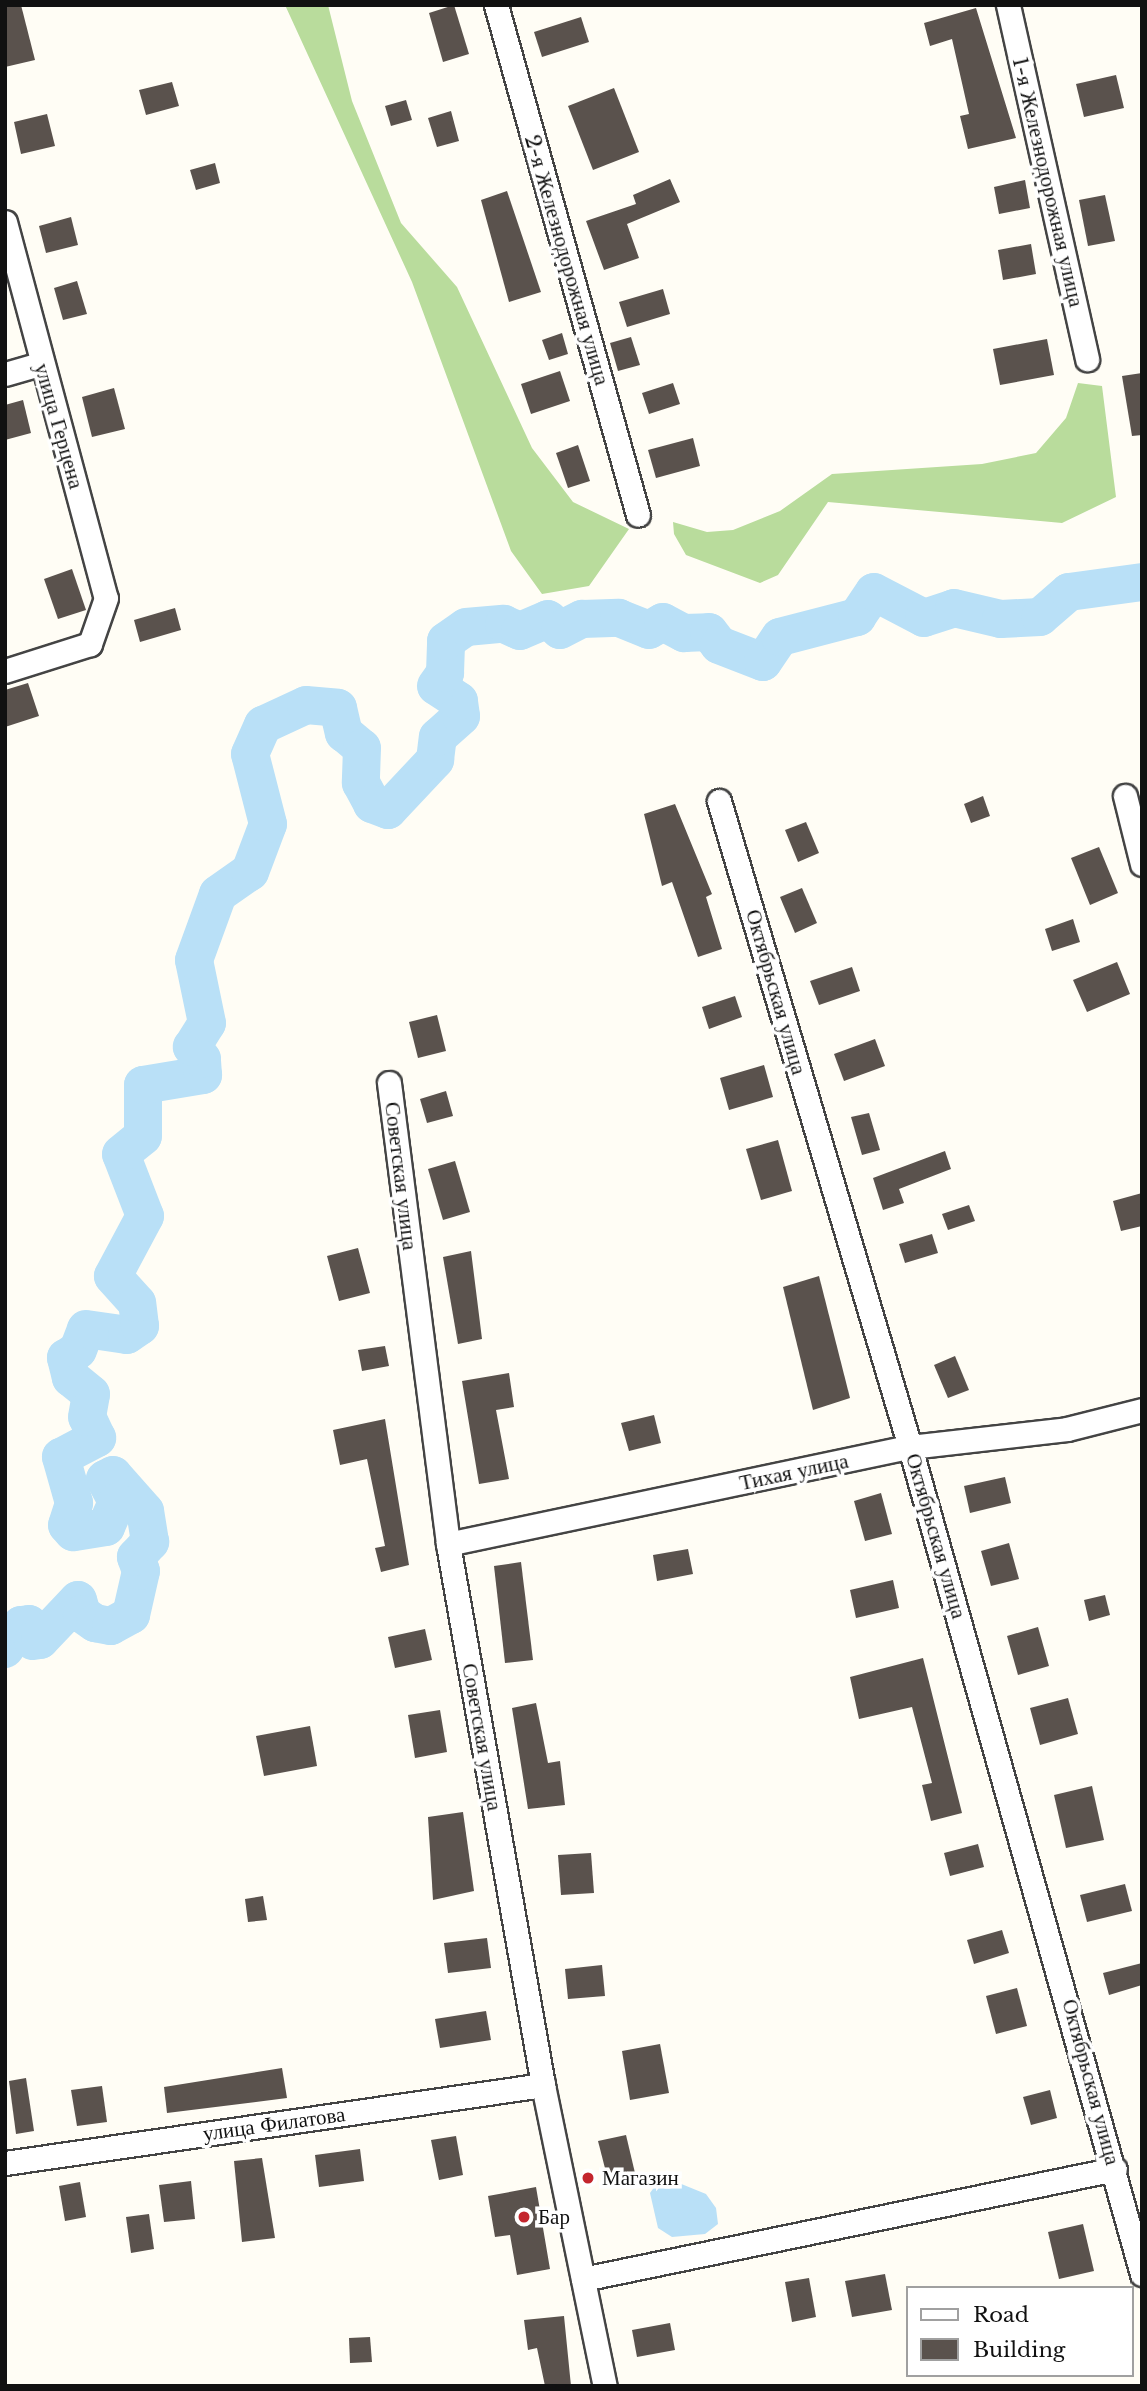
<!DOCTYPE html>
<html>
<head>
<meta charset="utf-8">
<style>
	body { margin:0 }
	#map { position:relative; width:1147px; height:2391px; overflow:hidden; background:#fffdf5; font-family:"Libre Baskerville",serif }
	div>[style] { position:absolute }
	.forest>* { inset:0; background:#b9dc9c }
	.water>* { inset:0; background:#b9e0f7 }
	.river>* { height:38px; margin:-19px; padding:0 19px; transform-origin:19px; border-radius:19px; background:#b9e0f7 }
	.building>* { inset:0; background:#5a524d }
	.roads { filter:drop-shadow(2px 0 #444) drop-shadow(-2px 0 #444) drop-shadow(0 2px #444) drop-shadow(0 -2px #444) }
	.minor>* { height:23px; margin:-11.5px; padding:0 11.5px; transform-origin:11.5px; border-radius:11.5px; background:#fff }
	.dots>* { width:19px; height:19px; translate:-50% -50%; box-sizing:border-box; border:4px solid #fff; border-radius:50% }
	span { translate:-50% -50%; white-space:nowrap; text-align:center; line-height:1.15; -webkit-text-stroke:7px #fff; paint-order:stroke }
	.street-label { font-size:21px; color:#111 }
	.poi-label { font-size:21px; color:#111 }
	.left { translate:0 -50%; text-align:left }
	.frame { position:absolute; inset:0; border:7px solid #111; pointer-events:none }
	.legend { position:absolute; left:906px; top:2286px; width:228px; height:91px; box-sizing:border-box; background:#fff; border:2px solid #a0a0a0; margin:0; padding:9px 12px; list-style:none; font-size:21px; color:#111 }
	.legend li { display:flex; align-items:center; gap:14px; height:35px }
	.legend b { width:35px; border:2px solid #a0a0a0 }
</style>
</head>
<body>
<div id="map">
	<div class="forest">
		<i style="clip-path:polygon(285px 5px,328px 5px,352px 101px,401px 223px,457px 287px,532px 448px,573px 502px,629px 529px,589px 586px,542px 594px,511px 551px,412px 282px)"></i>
		<i style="clip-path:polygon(1078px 383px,1102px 386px,1116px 497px,1062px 523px,828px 502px,778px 575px,760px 583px,686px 555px,674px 534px,673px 522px,707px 532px,733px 530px,780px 511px,832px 474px,982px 464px,1036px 453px,1066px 418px)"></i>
	</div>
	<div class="water">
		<i style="clip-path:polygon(674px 2181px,706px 2194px,716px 2208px,718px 2224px,705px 2234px,672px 2237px,658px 2228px,650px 2193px,658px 2182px)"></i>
	</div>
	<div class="river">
		<i style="left:5px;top:1649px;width:29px;rotate:-56deg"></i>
		<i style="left:21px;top:1625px;width:8px;rotate:-7deg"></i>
		<i style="left:29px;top:1624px;width:17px;rotate:77deg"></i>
		<i style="left:33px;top:1641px;width:7px;rotate:-8deg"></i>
		<i style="left:40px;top:1640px;width:55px;rotate:-46.5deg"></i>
		<i style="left:78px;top:1600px;width:15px;rotate:74deg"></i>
		<i style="left:82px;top:1614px;width:16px;rotate:35deg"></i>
		<i style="left:95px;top:1623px;width:16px;rotate:11deg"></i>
		<i style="left:111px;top:1626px;width:23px;rotate:-29deg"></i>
		<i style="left:131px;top:1615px;width:45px;rotate:-77.2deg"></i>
		<i style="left:141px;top:1571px;width:15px;rotate:-110deg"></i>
		<i style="left:136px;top:1557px;width:21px;rotate:-47deg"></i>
		<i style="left:150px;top:1542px;width:31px;rotate:-99deg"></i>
		<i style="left:145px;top:1511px;width:48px;rotate:-131.6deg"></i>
		<i style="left:113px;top:1475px;width:9px;rotate:153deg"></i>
		<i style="left:105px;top:1479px;width:26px;rotate:62deg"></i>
		<i style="left:117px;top:1502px;width:27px;rotate:114deg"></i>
		<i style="left:106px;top:1527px;width:33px;rotate:171deg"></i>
		<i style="left:73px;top:1532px;width:9px;rotate:-131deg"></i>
		<i style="left:67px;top:1525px;width:23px;rotate:-72deg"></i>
		<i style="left:74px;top:1503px;width:48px;rotate:-105.8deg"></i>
		<i style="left:61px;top:1457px;width:41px;rotate:-27.8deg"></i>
		<i style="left:97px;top:1438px;width:23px;rotate:-115deg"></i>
		<i style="left:87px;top:1417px;width:23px;rotate:-80deg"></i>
		<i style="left:91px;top:1394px;width:26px;rotate:-141deg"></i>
		<i style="left:71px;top:1378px;width:21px;rotate:-104deg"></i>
		<i style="left:66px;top:1358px;width:14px;rotate:-34deg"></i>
		<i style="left:78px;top:1350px;width:22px;rotate:-69deg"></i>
		<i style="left:86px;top:1329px;width:41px;rotate:8.3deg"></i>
		<i style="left:127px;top:1335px;width:16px;rotate:-35deg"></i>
		<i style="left:140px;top:1326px;width:23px;rotate:-97deg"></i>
		<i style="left:137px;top:1303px;width:36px;rotate:-132deg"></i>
		<i style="left:113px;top:1276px;width:68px;rotate:-61.9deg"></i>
		<i style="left:145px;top:1216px;width:66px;rotate:-111.2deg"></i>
		<i style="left:121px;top:1154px;width:28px;rotate:-39deg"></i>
		<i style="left:143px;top:1136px;width:51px;rotate:-90deg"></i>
		<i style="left:143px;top:1085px;width:61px;rotate:-9.5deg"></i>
		<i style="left:203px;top:1075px;width:16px;rotate:-94deg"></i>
		<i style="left:202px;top:1059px;width:16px;rotate:-130deg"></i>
		<i style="left:192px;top:1047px;width:28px;rotate:-58deg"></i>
		<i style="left:207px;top:1023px;width:64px;rotate:-101.7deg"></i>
		<i style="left:194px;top:960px;width:70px;rotate:-70deg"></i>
		<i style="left:218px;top:894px;width:39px;rotate:-35deg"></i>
		<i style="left:250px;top:872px;width:51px;rotate:-69.4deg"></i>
		<i style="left:268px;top:824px;width:72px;rotate:-104.4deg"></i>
		<i style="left:250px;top:754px;width:32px;rotate:-66deg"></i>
		<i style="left:263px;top:725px;width:47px;rotate:-24.9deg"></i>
		<i style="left:306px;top:705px;width:32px;rotate:5deg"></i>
		<i style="left:338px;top:708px;width:26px;rotate:77deg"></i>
		<i style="left:344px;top:733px;width:23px;rotate:40deg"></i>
		<i style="left:362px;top:748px;width:35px;rotate:92deg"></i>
		<i style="left:361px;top:783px;width:24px;rotate:62deg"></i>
		<i style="left:372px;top:804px;width:17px;rotate:21deg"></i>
		<i style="left:388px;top:810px;width:69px;rotate:-46.8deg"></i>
		<i style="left:435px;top:760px;width:23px;rotate:-83deg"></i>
		<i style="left:438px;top:737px;width:31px;rotate:-42deg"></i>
		<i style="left:461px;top:716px;width:15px;rotate:-98deg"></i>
		<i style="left:459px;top:701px;width:27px;rotate:-147deg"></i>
		<i style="left:436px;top:686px;width:16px;rotate:-55deg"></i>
		<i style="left:445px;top:673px;width:32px;rotate:-88deg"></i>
		<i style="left:446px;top:641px;width:24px;rotate:-35deg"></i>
		<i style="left:466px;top:627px;width:38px;rotate:-5deg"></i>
		<i style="left:504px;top:624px;width:17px;rotate:24deg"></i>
		<i style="left:520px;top:631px;width:30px;rotate:-23deg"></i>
		<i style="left:548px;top:619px;width:16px;rotate:43deg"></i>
		<i style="left:560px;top:630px;width:25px;rotate:-27deg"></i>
		<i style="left:582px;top:619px;width:37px;rotate:-2deg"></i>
		<i style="left:619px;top:618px;width:32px;rotate:22deg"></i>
		<i style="left:649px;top:630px;width:16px;rotate:-30deg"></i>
		<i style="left:663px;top:622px;width:24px;rotate:28deg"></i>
		<i style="left:684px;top:633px;width:25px;rotate:-2deg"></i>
		<i style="left:709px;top:632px;width:16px;rotate:52deg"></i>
		<i style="left:719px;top:645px;width:47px;rotate:21.1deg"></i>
		<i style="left:763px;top:662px;width:30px;rotate:-56deg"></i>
		<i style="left:780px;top:637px;width:80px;rotate:-14.6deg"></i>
		<i style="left:857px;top:617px;width:30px;rotate:-56deg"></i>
		<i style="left:874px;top:592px;width:56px;rotate:27.5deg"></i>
		<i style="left:924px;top:618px;width:32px;rotate:-18deg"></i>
		<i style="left:954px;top:608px;width:48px;rotate:13.2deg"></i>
		<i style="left:1001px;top:619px;width:39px;rotate:-3deg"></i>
		<i style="left:1040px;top:617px;width:38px;rotate:-41deg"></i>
		<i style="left:1069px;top:592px;width:74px;rotate:-7.8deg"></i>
	</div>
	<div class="building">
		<i style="clip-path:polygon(5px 5px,21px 5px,35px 60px,5px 67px)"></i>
		<i style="clip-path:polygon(454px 5px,469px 54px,443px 62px,429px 13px)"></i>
		<i style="clip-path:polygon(976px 8px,1016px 138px,968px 149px,960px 116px,969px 114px,952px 39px,930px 46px,924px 23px)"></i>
		<i style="clip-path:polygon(581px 17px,589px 42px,542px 57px,534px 32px)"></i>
		<i style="clip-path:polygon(1116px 75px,1124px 108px,1084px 117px,1076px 84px)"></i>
		<i style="clip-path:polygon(172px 82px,179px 106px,146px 115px,139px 90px)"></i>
		<i style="clip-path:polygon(614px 88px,639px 152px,593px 170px,568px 106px)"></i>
		<i style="clip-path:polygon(406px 100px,412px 120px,391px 126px,385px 106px)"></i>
		<i style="clip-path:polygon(451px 111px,459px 141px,437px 147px,428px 118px)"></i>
		<i style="clip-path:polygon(47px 114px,55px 146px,21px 154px,14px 122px)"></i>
		<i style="clip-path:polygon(215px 163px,220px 183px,196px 190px,190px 170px)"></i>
		<i style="clip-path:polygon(670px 179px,680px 202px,627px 224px,639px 258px,604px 270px,586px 221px,636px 204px,633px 195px)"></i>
		<i style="clip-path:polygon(1025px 180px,1030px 208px,999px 214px,994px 187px)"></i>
		<i style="clip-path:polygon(507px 191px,541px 292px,509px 302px,481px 200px)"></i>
		<i style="clip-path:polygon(1105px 195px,1115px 241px,1088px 246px,1079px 200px)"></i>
		<i style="clip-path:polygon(71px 217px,78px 245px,46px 253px,39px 226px)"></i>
		<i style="clip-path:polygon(1031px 244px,1036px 274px,1003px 280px,998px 250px)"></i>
		<i style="clip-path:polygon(77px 281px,87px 314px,63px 320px,54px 288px)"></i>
		<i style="clip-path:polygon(663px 289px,670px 314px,627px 327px,619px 302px)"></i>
		<i style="clip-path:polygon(562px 333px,568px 354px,549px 360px,542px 340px)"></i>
		<i style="clip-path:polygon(631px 337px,640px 365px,618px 371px,610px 343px)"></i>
		<i style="clip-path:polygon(1047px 339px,1054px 375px,1000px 385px,993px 349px)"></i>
		<i style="clip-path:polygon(560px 371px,570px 401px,531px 414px,521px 384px)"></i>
		<i style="clip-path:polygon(1142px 373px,1142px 435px,1132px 436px,1122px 376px)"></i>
		<i style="clip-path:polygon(673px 383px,680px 404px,649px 414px,642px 393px)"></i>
		<i style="clip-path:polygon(114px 388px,125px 429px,92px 437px,82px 397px)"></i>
		<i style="clip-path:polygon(23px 400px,31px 433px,5px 440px,5px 405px)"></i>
		<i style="clip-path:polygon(693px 438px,700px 466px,656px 478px,648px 450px)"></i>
		<i style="clip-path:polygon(578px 445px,590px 481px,568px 488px,556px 453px)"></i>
		<i style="clip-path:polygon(72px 569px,86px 610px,58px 619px,44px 579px)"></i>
		<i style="clip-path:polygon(175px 608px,181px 630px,140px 642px,134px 620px)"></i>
		<i style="clip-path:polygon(28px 683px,39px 716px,5px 727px,5px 690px)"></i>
		<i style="clip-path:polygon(983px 796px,990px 816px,971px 823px,964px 804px)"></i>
		<i style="clip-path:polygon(675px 804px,712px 894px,706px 897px,722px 949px,698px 957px,672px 882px,662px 886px,644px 814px)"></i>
		<i style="clip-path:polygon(806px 822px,819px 853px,798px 862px,785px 830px)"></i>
		<i style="clip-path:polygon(1099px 847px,1118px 893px,1090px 905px,1071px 858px)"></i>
		<i style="clip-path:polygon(802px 888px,817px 923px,795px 933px,780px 897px)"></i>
		<i style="clip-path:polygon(1073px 919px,1080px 942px,1052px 951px,1045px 929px)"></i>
		<i style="clip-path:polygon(1117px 962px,1130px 994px,1087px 1012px,1073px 980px)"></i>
		<i style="clip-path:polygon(852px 967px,860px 991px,819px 1005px,810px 981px)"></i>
		<i style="clip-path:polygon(735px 996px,742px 1017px,709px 1029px,702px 1007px)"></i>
		<i style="clip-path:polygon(437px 1015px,446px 1051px,418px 1058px,409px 1022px)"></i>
		<i style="clip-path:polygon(875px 1039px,885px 1066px,844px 1081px,834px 1054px)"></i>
		<i style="clip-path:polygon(764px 1065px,773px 1097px,729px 1110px,720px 1078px)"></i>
		<i style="clip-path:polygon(446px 1091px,453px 1116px,427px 1123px,420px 1099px)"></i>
		<i style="clip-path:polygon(869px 1113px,880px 1150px,862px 1155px,851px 1117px)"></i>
		<i style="clip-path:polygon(778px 1140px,792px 1191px,761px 1200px,746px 1149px)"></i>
		<i style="clip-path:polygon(945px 1151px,951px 1169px,899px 1189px,904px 1203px,883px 1210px,873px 1178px)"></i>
		<i style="clip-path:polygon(455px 1161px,470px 1212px,443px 1220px,428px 1169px)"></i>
		<i style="clip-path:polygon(1142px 1193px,1142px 1226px,1121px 1231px,1113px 1201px)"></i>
		<i style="clip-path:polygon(969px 1205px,975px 1221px,948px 1230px,942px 1214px)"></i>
		<i style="clip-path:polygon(932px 1234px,938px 1253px,905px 1263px,899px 1244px)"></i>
		<i style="clip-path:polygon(358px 1248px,370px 1293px,339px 1301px,327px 1256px)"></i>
		<i style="clip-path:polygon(471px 1251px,482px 1339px,458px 1344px,443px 1257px)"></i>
		<i style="clip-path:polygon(819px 1276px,850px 1398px,813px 1410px,783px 1287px)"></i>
		<i style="clip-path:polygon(385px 1346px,389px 1366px,362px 1371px,358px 1350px)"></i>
		<i style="clip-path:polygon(955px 1356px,969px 1390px,948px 1398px,934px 1365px)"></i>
		<i style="clip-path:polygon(509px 1373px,514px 1407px,496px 1410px,509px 1479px,479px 1484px,462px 1381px)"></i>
		<i style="clip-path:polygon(654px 1415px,661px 1443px,629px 1451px,621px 1423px)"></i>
		<i style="clip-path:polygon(385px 1419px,409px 1565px,381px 1572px,375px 1548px,385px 1546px,367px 1459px,340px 1465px,333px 1430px)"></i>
		<i style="clip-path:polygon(1005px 1477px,1011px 1503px,970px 1513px,964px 1486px)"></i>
		<i style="clip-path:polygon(881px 1493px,892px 1534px,865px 1541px,854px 1501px)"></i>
		<i style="clip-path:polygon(1009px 1543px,1019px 1579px,991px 1586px,981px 1551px)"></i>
		<i style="clip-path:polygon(688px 1549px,693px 1574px,657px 1581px,653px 1555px)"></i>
		<i style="clip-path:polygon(521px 1562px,533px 1660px,505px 1663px,494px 1566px)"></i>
		<i style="clip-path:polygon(893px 1580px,899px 1608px,856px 1618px,850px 1590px)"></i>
		<i style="clip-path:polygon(1105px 1595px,1110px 1615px,1089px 1621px,1084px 1600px)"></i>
		<i style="clip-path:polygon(1038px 1627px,1049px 1666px,1018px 1675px,1007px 1636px)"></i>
		<i style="clip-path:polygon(425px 1629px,432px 1660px,395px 1668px,388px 1637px)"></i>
		<i style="clip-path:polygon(923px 1658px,962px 1813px,931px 1821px,922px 1785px,932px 1783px,912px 1707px,859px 1719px,850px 1677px)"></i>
		<i style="clip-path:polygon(1068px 1698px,1078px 1734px,1040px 1745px,1030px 1708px)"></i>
		<i style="clip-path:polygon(536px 1703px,548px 1763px,560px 1761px,565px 1805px,528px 1809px,512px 1708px)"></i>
		<i style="clip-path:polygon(440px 1710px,447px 1752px,415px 1758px,408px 1715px)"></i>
		<i style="clip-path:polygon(310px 1726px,317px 1766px,264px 1776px,256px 1736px)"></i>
		<i style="clip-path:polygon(1092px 1786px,1104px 1840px,1066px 1848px,1054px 1795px)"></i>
		<i style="clip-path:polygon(463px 1812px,474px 1891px,433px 1900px,428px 1817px)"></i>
		<i style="clip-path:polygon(978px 1844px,984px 1867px,950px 1876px,944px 1853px)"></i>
		<i style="clip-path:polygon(591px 1853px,594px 1893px,561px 1895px,558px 1855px)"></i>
		<i style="clip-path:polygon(1125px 1884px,1132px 1911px,1087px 1922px,1080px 1895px)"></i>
		<i style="clip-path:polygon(263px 1896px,267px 1920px,248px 1922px,245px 1899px)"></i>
		<i style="clip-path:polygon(1002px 1930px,1009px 1953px,974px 1964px,967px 1940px)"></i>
		<i style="clip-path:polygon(487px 1938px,491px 1968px,448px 1973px,444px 1943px)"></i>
		<i style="clip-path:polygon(1142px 1963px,1142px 1985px,1109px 1995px,1103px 1973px)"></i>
		<i style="clip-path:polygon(602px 1965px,605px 1996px,568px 1999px,565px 1969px)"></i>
		<i style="clip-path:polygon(1017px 1988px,1027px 2026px,996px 2034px,986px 1996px)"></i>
		<i style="clip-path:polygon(486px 2011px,491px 2040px,440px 2048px,435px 2019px)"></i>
		<i style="clip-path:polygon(660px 2044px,669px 2093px,630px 2100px,622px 2051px)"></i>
		<i style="clip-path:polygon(282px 2068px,287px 2098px,167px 2113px,164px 2087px)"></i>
		<i style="clip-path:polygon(26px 2078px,34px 2131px,16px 2134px,9px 2081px)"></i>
		<i style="clip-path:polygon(102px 2086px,107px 2122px,77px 2126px,71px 2090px)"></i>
		<i style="clip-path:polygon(1050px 2090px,1057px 2118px,1031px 2125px,1023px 2097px)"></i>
		<i style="clip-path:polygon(626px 2135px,635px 2173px,608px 2180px,598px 2141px)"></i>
		<i style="clip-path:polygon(456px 2136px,463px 2175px,439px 2180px,431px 2140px)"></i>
		<i style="clip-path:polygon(360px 2149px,364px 2181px,319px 2187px,315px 2155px)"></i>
		<i style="clip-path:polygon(262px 2158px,275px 2238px,242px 2242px,234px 2161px)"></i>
		<i style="clip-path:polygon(191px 2181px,195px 2219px,164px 2222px,159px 2185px)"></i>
		<i style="clip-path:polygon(80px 2182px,86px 2217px,65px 2221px,59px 2186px)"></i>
		<i style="clip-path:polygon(536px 2187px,550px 2269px,517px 2275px,510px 2235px,495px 2237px,488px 2196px)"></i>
		<i style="clip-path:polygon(149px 2214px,154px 2249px,131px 2253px,126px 2217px)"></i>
		<i style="clip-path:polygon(1083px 2224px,1094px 2271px,1059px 2279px,1048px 2232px)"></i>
		<i style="clip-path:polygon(885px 2274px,892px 2310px,852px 2317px,845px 2281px)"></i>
		<i style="clip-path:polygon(809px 2278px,816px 2317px,792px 2322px,785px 2282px)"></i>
		<i style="clip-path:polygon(564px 2316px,571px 2386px,545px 2386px,537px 2348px,528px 2350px,524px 2320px)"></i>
		<i style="clip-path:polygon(670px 2323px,675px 2350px,637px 2357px,632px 2330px)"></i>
		<i style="clip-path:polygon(370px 2337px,372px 2362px,350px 2363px,349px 2338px)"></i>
	</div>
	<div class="roads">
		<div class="minor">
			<i style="left:496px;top:5px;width:529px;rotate:74.44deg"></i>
			<i style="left:1008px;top:5px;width:363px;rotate:77.4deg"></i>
			<i style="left:5px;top:222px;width:389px;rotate:75deg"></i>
			<i style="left:106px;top:598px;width:49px;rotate:109.2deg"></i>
			<i style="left:90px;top:644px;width:89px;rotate:162.4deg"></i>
			<i style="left:5px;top:374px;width:37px;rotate:-16deg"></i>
			<i style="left:1125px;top:796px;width:70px;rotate:76deg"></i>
			<i style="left:719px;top:801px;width:674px;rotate:73.53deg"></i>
			<i style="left:910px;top:1447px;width:859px;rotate:74.33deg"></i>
			<i style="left:389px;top:1083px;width:465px;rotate:82.7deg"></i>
			<i style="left:448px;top:1544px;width:549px;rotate:80.04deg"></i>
			<i style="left:543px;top:2085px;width:307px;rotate:78.4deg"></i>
			<i style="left:448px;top:1544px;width:472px;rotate:-11.9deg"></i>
			<i style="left:910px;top:1447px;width:158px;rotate:-6.5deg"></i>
			<i style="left:1067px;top:1429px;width:77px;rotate:-14.2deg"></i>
			<i style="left:5px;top:2163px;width:544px;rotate:-8.25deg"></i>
			<i style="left:583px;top:2279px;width:543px;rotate:-11.68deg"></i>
		</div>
	</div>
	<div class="dots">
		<i style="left:588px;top:2178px;background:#c4262e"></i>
		<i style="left:524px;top:2217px;background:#c4262e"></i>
	</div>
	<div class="street-label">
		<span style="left:1048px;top:182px;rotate:77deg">1-я Железнодорожная улица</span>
		<span style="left:567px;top:260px;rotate:74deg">2-я Железнодорожная улица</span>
		<span style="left:59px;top:426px;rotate:74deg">улица Герцена</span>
		<span style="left:776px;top:992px;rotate:74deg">Октябрьская улица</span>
		<span style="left:401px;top:1176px;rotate:83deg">Советская улица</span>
		<span style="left:794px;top:1472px;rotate:-12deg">Тихая улица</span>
		<span style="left:936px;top:1536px;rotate:74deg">Октябрьская улица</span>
		<span style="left:482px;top:1737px;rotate:80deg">Советская улица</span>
		<span style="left:1091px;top:2082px;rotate:75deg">Октябрьская улица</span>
		<span style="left:274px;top:2124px;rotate:-8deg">улица Филатова</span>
	</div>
	<div class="poi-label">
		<span class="left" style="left:602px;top:2178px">Магазин</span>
		<span class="left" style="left:538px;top:2217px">Бар</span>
	</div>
	<div class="frame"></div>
	<ul class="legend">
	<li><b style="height:9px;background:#fff"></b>Road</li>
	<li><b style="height:19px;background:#5a524d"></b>Building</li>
	</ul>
</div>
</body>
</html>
